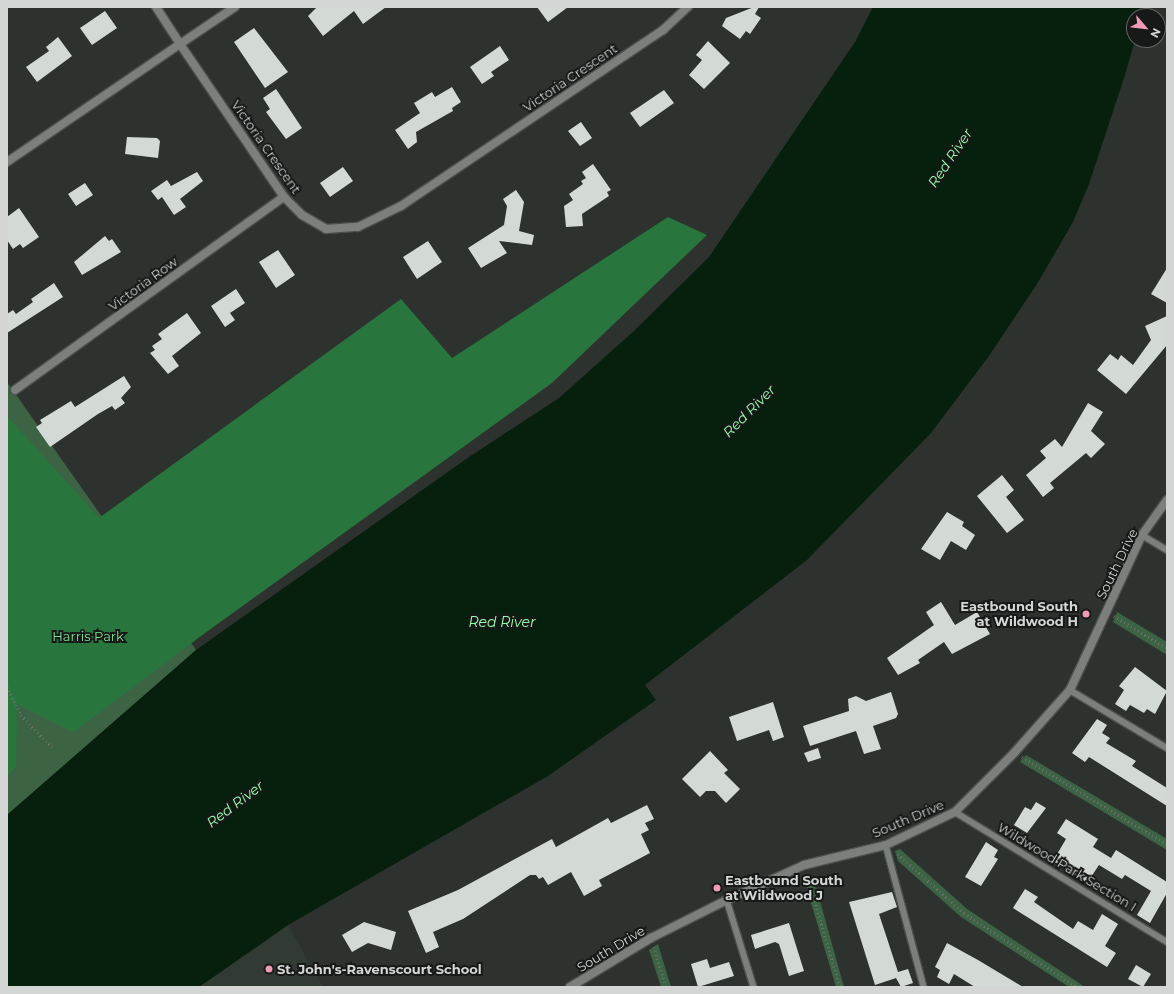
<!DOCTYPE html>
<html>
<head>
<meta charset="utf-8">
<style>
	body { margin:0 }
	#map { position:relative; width:1174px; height:994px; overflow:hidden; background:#2e322e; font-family:Montserrat,sans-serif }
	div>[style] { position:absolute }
	.built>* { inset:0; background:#313b33 }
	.green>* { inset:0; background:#3c6444 }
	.forest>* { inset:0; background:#28753d }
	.water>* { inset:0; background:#071f0d }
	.building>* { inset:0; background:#d3d9d4 }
	.path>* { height:2.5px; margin-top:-1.25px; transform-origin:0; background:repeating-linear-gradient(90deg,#6c706d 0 1px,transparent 0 4px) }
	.roads { filter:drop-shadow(1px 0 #4c504c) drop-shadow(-1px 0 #4c504c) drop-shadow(0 1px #4c504c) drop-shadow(0 -1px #4c504c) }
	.service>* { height:5.5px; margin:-2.75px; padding:0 2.75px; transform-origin:2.75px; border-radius:2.75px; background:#7d7f7d }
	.minor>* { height:8px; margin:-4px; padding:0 4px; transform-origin:4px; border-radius:4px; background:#7d7f7d }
	.dots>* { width:11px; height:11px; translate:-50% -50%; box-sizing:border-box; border:2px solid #171918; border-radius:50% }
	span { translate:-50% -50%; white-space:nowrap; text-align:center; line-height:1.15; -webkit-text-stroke:4px #171918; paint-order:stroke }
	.street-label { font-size:13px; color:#d3d6d4 }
	.poi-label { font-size:13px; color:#d3d6d4; font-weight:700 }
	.right { translate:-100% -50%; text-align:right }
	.left { translate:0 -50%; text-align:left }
	.park-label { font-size:13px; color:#7de193 }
	.water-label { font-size:14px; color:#98fcac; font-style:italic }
	.frame { position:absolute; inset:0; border:8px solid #d3d6d4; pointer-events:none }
	.north { position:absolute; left:1126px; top:8px; width:40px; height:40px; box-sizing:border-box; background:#171918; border:1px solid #626563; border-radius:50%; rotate:118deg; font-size:11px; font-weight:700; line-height:16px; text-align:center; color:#d3d6d4 }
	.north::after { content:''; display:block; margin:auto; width:14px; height:18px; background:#f09ab5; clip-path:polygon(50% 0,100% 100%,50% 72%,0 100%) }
</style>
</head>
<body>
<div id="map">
	<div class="built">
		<i style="clip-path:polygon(288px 925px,323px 987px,199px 987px,250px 952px)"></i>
	</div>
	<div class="green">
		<i style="clip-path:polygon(7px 382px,196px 650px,7px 815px)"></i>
		<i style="clip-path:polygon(1117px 612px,1167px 642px,1167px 655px,1113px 622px)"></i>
		<i style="clip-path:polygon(1026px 755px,1167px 839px,1167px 850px,1020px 762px)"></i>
		<i style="clip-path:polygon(900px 849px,967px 909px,1085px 987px,1069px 987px,961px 917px,898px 861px,895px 851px)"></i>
		<i style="clip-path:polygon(813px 876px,844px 987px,836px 987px,804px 879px)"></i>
		<i style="clip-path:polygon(658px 944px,671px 987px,661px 987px,649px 950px)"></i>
	</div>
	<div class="forest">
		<i style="clip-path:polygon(668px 217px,707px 235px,552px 383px,201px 636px,73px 732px,17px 704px,16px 767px,7px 776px,8px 417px,99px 518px,401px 299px,452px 358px)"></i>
	</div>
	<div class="water">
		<i style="clip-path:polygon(873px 7px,1145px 7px,1142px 16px,1134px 16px,1135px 40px,1125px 75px,1089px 184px,1073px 222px,1037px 284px,989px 356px,931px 433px,807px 560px,645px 685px,656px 700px,548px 776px,288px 925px,199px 987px,7px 987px,7px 815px,196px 650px,469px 457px,559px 398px,635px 330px,709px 257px,855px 42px)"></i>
	</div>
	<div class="building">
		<i style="clip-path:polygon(317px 7px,386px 7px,363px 24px,354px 11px,323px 36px,308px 16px)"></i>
		<i style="clip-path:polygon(537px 7px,568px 7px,548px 22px)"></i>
		<i style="clip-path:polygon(754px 7px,759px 7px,755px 14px,761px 18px,750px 34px,746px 31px,740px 39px,722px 26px,726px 18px)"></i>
		<i style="clip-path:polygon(105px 11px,117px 28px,92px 45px,80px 28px)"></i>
		<i style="clip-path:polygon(254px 28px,288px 72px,265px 88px,234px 42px)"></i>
		<i style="clip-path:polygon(58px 37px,72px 56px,37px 82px,26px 67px,49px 51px,46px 47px)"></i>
		<i style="clip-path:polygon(708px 41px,730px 63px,704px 89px,689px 75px,702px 60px,696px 55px)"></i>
		<i style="clip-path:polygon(500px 46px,509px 60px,491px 72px,494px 76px,482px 84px,470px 67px)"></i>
		<i style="clip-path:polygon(452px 87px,461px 102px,452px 108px,453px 111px,416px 132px,417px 142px,408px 149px,395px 130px,420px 113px,414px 103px,432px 92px,435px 97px)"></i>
		<i style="clip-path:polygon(276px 89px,302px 128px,286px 139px,266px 112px,270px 109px,263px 98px)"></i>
		<i style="clip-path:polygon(664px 90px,674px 103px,640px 127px,630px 113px)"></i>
		<i style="clip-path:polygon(581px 122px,592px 138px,580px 146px,568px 131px)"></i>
		<i style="clip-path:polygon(127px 137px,157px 138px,160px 141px,158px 158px,125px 154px)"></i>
		<i style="clip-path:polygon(593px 164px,611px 190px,607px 192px,609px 196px,582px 214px,583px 226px,566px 227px,564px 206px,573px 200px,569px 194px,583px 184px,581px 181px,586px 178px,582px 172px)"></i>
		<i style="clip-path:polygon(343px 167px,353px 181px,330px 197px,320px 183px)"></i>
		<i style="clip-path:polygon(197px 172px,203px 181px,180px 199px,186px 207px,174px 215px,162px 197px,158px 200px,151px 191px,167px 180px,171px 186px)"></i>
		<i style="clip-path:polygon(85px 183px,93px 195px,76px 206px,68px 194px)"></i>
		<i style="clip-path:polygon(516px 190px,524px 202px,519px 231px,534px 235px,532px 245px,499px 241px,507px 253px,481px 268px,468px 248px,504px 225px,507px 206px,503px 199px)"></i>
		<i style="clip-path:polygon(19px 208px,39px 237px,23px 248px,20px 244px,13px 249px,7px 240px,7px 217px)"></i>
		<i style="clip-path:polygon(105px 236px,109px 241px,112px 239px,121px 252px,82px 275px,74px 262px)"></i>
		<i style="clip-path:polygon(428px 241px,442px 262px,417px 279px,403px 257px)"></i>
		<i style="clip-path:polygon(278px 250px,295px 275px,276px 288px,259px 262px)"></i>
		<i style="clip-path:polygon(1167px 268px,1167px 303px,1151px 294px)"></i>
		<i style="clip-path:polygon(54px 283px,63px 297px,7px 333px,7px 314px,13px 310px,16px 314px,33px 302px,31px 299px)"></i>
		<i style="clip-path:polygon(236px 289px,245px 303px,230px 313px,235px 320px,225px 327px,211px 306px)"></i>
		<i style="clip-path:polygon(187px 313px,201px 333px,172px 356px,179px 366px,168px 374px,150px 353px,155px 350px,152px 346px,162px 339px,158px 334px)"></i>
		<i style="clip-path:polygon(1167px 316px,1167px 345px,1126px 394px,1097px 370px,1110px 354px,1118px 360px,1121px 355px,1133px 365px,1151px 340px,1145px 326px)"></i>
		<i style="clip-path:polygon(124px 376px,131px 387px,121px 398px,125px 403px,115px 410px,112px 406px,98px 414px,50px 447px,36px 427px,42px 423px,40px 420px,71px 401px,75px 407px)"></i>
		<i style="clip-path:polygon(1088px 403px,1103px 412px,1091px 431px,1105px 444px,1091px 458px,1086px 453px,1050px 483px,1054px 488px,1043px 497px,1026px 475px,1046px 458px,1040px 451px,1055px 439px,1062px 447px)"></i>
		<i style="clip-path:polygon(1002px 475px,1014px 490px,1006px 497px,1024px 520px,1007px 533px,977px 496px)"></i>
		<i style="clip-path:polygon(947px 512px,964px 522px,962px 526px,975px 535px,966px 550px,951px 541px,940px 560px,921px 549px)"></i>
		<i style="clip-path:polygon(941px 602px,955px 625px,977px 612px,990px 634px,952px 654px,944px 642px,918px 660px,920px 663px,898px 675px,887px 658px,934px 625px,926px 612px)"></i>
		<i style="clip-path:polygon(1135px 667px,1167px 691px,1155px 714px,1147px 709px,1144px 713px,1130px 705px,1126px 711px,1115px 704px,1124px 690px,1119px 686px)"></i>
		<i style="clip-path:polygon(891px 692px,898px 714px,896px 718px,873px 726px,881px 749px,864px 754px,856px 731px,810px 746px,803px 726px,849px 711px,848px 699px,856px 696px,866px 701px)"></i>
		<i style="clip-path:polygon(773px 702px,784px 737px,773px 741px,769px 730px,737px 741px,729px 717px)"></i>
		<i style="clip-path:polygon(1097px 719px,1107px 725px,1102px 733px,1110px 738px,1106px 743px,1136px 761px,1132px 766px,1167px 788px,1167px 806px,1089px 757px,1085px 762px,1072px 753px)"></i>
		<i style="clip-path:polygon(818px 748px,821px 758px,808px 762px,804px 753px)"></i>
		<i style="clip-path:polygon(710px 751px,728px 770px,724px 773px,740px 789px,726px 803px,715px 791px,706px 791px,700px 797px,682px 779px)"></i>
		<i style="clip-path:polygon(1036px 802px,1046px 808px,1027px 833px,1014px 825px,1025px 807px,1031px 810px)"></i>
		<i style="clip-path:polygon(647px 805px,654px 819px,645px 823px,649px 830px,641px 834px,650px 853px,599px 880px,602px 886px,584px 896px,571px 872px,548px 885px,543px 877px,539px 879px,536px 875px,530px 875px,463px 919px,433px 932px,439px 947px,426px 953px,408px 911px,458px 890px,552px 839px,556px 847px,608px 818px,611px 823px)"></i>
		<i style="clip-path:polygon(1066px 819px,1098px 839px,1093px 847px,1111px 858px,1116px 850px,1167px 882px,1167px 893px,1150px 923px,1137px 915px,1151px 891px,1125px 875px,1122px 879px,1099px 865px,1087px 883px,1053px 861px,1066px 839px,1057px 833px)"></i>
		<i style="clip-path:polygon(986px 842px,998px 850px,994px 857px,998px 859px,981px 886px,965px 877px)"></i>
		<i style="clip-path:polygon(1025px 889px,1038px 897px,1034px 902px,1073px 929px,1078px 921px,1093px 930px,1102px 914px,1118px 924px,1105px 946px,1116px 953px,1107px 967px,1013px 908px)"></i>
		<i style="clip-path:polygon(892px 892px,897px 907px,879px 914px,898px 972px,908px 969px,913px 983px,901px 987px,896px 978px,875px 985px,849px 902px)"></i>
		<i style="clip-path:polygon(364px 922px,396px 932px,391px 950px,368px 943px,352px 952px,342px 935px)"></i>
		<i style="clip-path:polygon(789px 923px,804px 971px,789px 976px,779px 944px,775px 942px,755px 949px,751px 935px)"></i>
		<i style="clip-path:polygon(947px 943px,978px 960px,1023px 987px,975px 987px,954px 974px,949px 984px,937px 977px,940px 970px,935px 967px)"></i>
		<i style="clip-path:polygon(707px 959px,710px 968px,729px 962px,734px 976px,698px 987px,691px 964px)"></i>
		<i style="clip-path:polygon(1136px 965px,1151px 974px,1143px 987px,1128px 979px)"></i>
	</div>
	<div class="path">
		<i style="left:1114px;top:616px;width:62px;rotate:31.1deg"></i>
		<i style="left:7px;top:687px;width:31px;rotate:63deg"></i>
		<i style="left:21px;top:715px;width:46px;rotate:45.9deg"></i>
		<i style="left:1022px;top:757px;width:169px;rotate:31deg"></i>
		<i style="left:898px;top:854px;width:89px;rotate:41.8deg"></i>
		<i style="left:964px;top:913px;width:135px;rotate:33.2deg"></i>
		<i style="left:807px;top:874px;width:118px;rotate:73.7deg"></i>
		<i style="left:654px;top:947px;width:42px;rotate:73.3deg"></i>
	</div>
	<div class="roads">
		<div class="service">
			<i style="left:1142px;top:535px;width:29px;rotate:31deg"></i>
			<i style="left:1070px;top:690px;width:113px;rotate:30.9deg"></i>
			<i style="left:955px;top:812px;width:249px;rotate:31.5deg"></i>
			<i style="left:886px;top:845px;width:147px;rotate:75deg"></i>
			<i style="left:727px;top:900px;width:91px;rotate:72.8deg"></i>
		</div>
		<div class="minor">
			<i style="left:156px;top:7px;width:44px;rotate:57deg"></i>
			<i style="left:180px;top:44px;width:66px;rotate:-33.9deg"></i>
			<i style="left:7px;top:162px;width:209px;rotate:-34.3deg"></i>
			<i style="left:180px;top:44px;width:185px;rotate:55.8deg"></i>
			<i style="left:284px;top:197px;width:25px;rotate:45deg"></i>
			<i style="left:302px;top:215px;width:28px;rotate:30deg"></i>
			<i style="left:326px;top:229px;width:32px;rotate:-4deg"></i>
			<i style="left:358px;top:227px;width:48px;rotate:-26deg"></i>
			<i style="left:401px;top:206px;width:316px;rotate:-33.9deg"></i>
			<i style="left:663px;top:30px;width:34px;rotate:-43deg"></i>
			<i style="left:15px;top:390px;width:331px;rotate:-35.7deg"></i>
			<i style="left:570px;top:987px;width:95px;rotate:-31.2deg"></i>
			<i style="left:651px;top:938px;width:85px;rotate:-26.6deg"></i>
			<i style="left:727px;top:900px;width:85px;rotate:-24.4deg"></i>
			<i style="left:804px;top:865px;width:84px;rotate:-13.7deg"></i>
			<i style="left:886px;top:845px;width:76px;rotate:-25.6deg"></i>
			<i style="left:955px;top:812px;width:83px;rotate:-45deg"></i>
			<i style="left:1014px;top:753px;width:84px;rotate:-48.4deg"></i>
			<i style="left:1070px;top:690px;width:171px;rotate:-65.1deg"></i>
			<i style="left:1142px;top:535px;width:43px;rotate:-54.5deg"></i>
		</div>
	</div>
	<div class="dots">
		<i style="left:1086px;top:614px;background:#f09ab5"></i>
		<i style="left:717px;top:888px;background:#f09ab5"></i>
		<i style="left:269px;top:969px;background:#f09ab5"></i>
	</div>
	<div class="street-label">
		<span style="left:570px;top:78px;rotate:-34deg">Victoria Crescent</span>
		<span style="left:266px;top:147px;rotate:55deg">Victoria Crescent</span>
		<span style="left:143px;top:284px;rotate:-36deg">Victoria Row</span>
		<span style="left:1117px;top:564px;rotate:-64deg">South Drive</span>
		<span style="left:908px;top:819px;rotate:-23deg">South Drive</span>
		<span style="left:1067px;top:867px;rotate:31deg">Wildwood Park Section I</span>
		<span style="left:611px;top:949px;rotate:-31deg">South Drive</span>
	</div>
	<div class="poi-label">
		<span class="right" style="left:1078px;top:614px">Eastbound South<br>at Wildwood H</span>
		<span class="left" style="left:725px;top:888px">Eastbound South<br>at Wildwood J</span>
		<span class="left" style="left:277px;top:969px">St. John's-Ravenscourt School</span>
	</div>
	<div class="park-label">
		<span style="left:88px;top:636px">Harris Park</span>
	</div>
	<div class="water-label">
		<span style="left:950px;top:158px;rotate:-56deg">Red River</span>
		<span style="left:749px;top:411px;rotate:-45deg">Red River</span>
		<span style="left:502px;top:622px">Red River</span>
		<span style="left:235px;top:804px;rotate:-37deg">Red River</span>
	</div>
	<div class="frame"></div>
	<div class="north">N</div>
</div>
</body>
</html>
